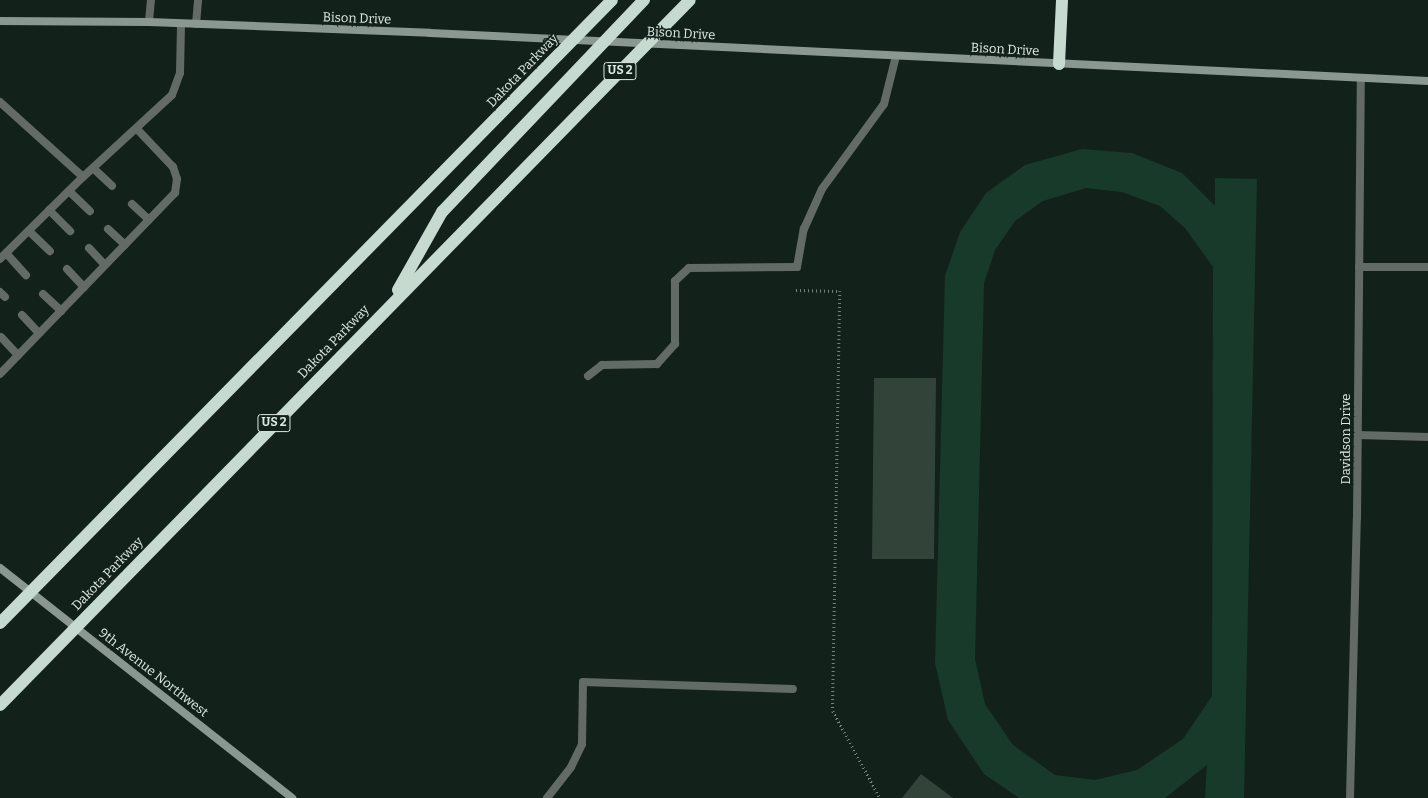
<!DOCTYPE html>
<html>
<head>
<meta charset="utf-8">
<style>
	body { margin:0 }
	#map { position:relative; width:1428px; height:798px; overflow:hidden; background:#12221a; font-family:Bitter,serif }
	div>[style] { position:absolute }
	.green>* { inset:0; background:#183a2a }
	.building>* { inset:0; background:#32433a }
	.path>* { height:2.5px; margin-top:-1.25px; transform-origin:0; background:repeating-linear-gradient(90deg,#76837c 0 1px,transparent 0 4px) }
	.lane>* { height:8px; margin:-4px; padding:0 4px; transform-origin:4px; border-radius:4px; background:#636b67 }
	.street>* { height:8px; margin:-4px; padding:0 4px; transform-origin:4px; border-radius:4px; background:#636b67 }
	.secondary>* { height:8px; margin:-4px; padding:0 4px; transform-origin:4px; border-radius:4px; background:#8b9891 }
	.highway>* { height:12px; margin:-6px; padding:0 6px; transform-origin:6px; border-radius:6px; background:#c6dacf }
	span { translate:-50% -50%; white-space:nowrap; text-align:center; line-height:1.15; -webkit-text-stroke:3.5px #12221a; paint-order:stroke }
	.shield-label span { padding:1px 3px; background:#12221a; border:1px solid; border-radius:3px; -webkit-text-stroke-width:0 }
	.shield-label { font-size:12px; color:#dfe9e3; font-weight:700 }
	.street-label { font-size:13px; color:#dfe9e3 }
</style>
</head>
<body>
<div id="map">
	<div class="green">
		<i style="clip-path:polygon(evenodd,1082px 149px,1132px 153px,1182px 173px,1215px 206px,1215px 178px,1257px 179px,1244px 798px,1205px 798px,1207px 765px,1165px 798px,1019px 798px,984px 774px,948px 720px,935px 663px,945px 276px,960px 232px,986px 193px,1025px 165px,1082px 149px,1086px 188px,1122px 192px,1160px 206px,1185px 228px,1213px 267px,1212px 696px,1183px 739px,1137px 770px,1095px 780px,1055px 775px,1013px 745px,985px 704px,975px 659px,984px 283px,995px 250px,1015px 221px,1043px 201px,1086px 188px)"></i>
	</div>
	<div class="building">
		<i style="clip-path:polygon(874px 378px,936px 378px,934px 559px,872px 559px)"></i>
		<i style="clip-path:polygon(921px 774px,953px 798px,902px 798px)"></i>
	</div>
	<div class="path">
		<i style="left:796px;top:290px;width:44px;rotate:1.3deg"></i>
		<i style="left:840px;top:291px;width:420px;rotate:91deg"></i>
		<i style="left:833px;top:711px;width:99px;rotate:61.6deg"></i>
	</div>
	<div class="lane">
		<i style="left:149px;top:22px;width:22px;rotate:-85deg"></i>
		<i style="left:196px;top:24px;width:24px;rotate:-85deg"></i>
		<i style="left:0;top:102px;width:112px;rotate:42.1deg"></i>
		<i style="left:83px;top:177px;width:121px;rotate:-42.7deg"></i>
		<i style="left:172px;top:95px;width:23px;rotate:-70deg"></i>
		<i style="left:180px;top:73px;width:49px;rotate:-88.8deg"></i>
		<i style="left:93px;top:168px;width:26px;rotate:43deg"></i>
		<i style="left:69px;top:191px;width:29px;rotate:44deg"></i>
		<i style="left:132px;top:204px;width:23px;rotate:43deg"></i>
		<i style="left:49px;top:210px;width:30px;rotate:45deg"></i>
		<i style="left:108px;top:229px;width:23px;rotate:43deg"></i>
		<i style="left:29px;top:231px;width:29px;rotate:44deg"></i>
		<i style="left:89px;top:248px;width:23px;rotate:47deg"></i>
		<i style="left:6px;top:253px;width:30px;rotate:48deg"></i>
		<i style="left:0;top:259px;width:117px;rotate:-44.7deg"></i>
		<i style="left:1359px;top:267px;width:69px"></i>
		<i style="left:67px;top:269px;width:25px;rotate:47deg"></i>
		<i style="left:0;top:292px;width:7px;rotate:45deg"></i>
		<i style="left:43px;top:294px;width:25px;rotate:43deg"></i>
		<i style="left:22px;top:315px;width:25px;rotate:47deg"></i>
		<i style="left:1px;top:337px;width:25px;rotate:47deg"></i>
		<i style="left:0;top:374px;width:252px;rotate:-46deg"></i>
		<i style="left:175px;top:193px;width:14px;rotate:-82deg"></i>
		<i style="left:177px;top:179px;width:13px;rotate:-108deg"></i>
		<i style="left:173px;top:167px;width:52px;rotate:-133.5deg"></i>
		<i style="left:588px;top:376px;width:18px;rotate:-38deg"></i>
		<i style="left:602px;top:365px;width:55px;rotate:-1deg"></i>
		<i style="left:657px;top:364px;width:27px;rotate:-48deg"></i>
		<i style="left:675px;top:344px;width:63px;rotate:-90deg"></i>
		<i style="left:675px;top:281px;width:19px;rotate:-43deg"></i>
		<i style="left:689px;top:268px;width:108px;rotate:-0.5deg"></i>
		<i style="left:797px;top:267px;width:39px;rotate:-80deg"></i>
		<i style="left:804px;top:229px;width:44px;rotate:-65.8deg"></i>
		<i style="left:822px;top:189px;width:105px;rotate:-53.9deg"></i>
		<i style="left:884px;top:104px;width:49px;rotate:-76deg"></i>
		<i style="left:547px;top:798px;width:39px;rotate:-52deg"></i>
		<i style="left:571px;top:767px;width:25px;rotate:-64deg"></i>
		<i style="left:582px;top:744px;width:62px;rotate:-89.1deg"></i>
		<i style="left:583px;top:682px;width:210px;rotate:1.9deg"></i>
	</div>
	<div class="street">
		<i style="left:1358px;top:435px;width:70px;rotate:1.6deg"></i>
		<i style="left:1350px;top:798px;width:280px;rotate:-88.6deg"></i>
		<i style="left:1357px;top:518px;width:439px;rotate:-89.5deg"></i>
	</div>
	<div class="secondary">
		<i style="left:0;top:21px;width:149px;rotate:0.4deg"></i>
		<i style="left:149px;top:22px;width:281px;rotate:2.2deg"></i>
		<i style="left:430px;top:33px;width:999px;rotate:2.75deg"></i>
		<i style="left:0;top:568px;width:372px;rotate:38.2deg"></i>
	</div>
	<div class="highway">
		<i style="left:1059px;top:64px;width:64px;rotate:-87.3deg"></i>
		<i style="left:398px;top:290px;width:90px;rotate:-60.6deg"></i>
		<i style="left:442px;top:212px;width:293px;rotate:-46.4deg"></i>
		<i style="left:0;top:623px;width:873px;rotate:-45.51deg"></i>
		<i style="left:0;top:705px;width:986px;rotate:-45.62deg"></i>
	</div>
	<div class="shield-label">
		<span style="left:620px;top:71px">US 2</span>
		<span style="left:274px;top:423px">US 2</span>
	</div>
	<div class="street-label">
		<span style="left:357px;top:19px;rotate:2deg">Bison Drive</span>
		<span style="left:681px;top:34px;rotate:3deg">Bison Drive</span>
		<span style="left:1005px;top:50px;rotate:3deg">Bison Drive</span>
		<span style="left:523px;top:71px;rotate:-46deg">Dakota Parkway</span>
		<span style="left:334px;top:342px;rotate:-46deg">Dakota Parkway</span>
		<span style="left:1346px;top:439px;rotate:-90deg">Davidson Drive</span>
		<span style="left:108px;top:574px;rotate:-46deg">Dakota Parkway</span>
		<span style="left:153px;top:673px;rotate:38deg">9th Avenue Northwest</span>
	</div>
</div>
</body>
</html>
